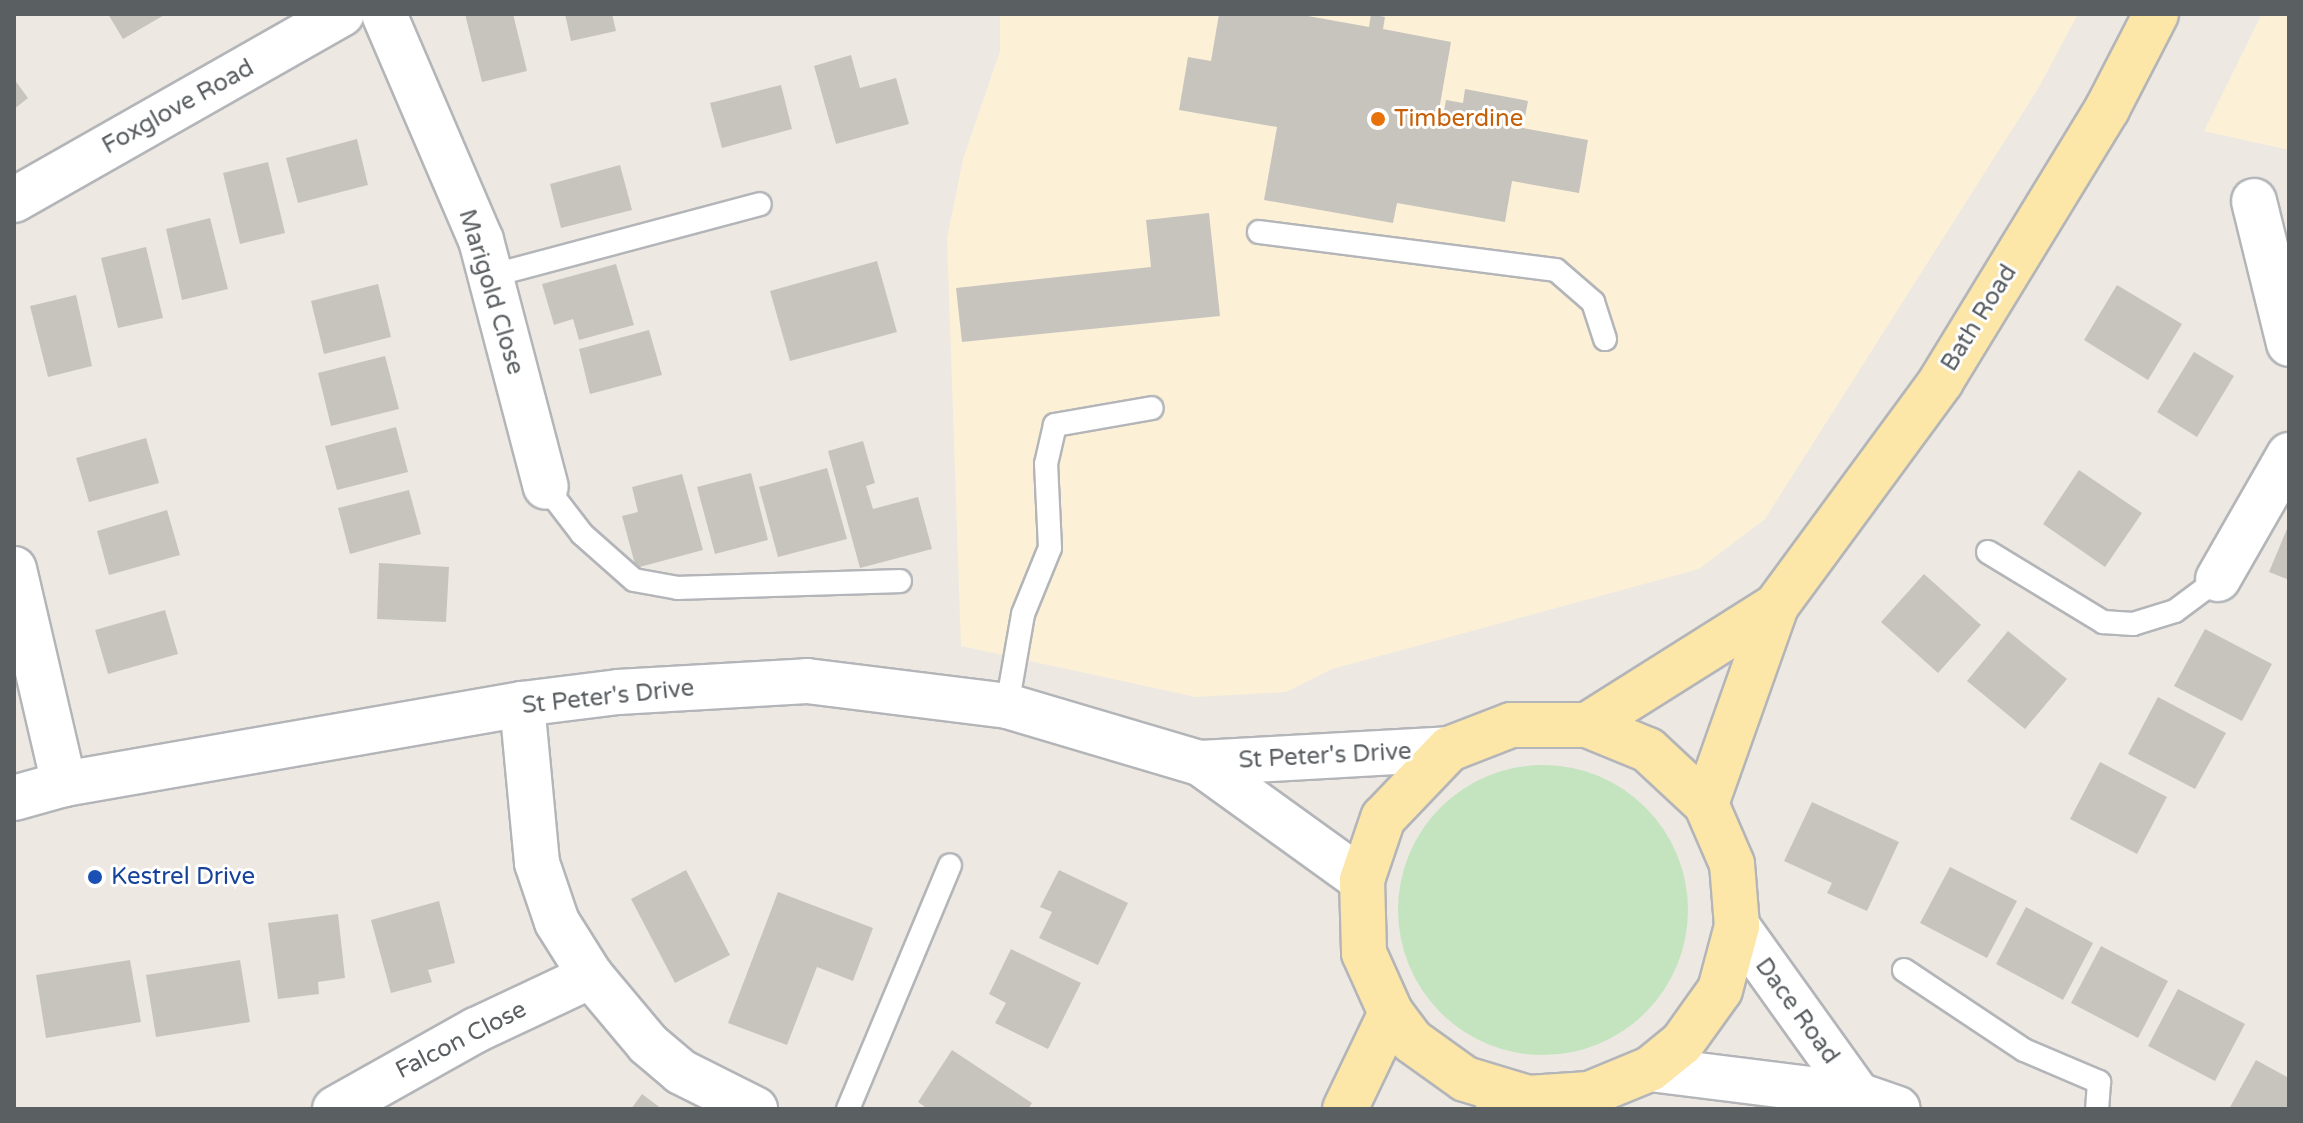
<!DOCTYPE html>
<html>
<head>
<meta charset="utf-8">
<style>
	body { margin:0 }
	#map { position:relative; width:2303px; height:1123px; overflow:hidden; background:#ede9e2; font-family:"Varela Round",sans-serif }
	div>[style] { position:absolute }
	.commercial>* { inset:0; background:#fcf0d7 }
	.green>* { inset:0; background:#c3e4bf }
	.round { border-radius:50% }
	.building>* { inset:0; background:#c7c4be }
	.roads { filter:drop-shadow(2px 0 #b3b5b9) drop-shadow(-2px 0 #b3b5b9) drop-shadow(0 2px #b3b5b9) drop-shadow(0 -2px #b3b5b9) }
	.lane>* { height:22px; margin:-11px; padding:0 11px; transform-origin:11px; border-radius:11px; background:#fff }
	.street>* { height:44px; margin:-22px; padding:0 22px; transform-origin:22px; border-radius:22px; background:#fff }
	.secondary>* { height:44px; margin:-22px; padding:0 22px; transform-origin:22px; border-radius:22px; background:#fff }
	.primary>* { height:44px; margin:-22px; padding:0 22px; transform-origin:22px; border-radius:22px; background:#fce6a8 }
	.dots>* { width:22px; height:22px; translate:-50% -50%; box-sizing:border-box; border:4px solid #fff; border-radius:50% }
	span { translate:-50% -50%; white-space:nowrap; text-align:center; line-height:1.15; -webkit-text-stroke:6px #fff; paint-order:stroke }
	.street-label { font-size:24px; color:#5a5f62 }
	.food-label { font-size:24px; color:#c56008 }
	.left { translate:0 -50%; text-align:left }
	.transit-label { font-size:24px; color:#164399 }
	.frame { position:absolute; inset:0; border:16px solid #5a5f62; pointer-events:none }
</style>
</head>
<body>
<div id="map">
	<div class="commercial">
		<i style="clip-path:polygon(1000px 14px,2078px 14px,2039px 87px,1765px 519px,1699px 569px,1332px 669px,1286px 692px,1196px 697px,961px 646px,947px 238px,963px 159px,1000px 51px)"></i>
		<i style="clip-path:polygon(2262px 14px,2289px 14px,2289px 150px,2204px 131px)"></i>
	</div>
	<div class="green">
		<i class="round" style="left:1398px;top:765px;width:290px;height:290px"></i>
	</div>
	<div class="building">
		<i style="clip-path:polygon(108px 14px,166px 14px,123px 39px)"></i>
		<i style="clip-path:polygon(465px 14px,513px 14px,527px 71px,482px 82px)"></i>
		<i style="clip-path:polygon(565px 14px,612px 14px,616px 31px,571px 41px)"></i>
		<i style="clip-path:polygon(1219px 14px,1297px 14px,1369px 27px,1371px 14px,1385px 17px,1383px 29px,1451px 42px,1439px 110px,1444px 111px,1446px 100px,1463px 103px,1465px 89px,1528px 101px,1523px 128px,1588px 140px,1579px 193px,1512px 181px,1505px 222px,1397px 203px,1393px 223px,1264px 200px,1277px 127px,1179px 110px,1188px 57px,1211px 61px)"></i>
		<i style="clip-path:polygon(851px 55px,860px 88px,896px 78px,909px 124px,836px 144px,814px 66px)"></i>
		<i style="clip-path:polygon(14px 79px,28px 98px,14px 109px)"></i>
		<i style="clip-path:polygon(781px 85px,792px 129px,722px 148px,710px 103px)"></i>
		<i style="clip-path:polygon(357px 139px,368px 185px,298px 203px,286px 158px)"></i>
		<i style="clip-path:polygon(268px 162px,285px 233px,240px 244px,223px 173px)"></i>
		<i style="clip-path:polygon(620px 165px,632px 210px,561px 228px,550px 184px)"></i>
		<i style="clip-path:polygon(1209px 213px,1220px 316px,962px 342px,956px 288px,1151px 267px,1146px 220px)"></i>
		<i style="clip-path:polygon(210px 218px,228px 289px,182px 300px,166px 229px)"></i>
		<i style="clip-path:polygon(146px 247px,163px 318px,118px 328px,101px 258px)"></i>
		<i style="clip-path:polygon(877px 261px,897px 332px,790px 361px,770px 291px)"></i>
		<i style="clip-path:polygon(616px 264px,634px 325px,579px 340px,573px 319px,554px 325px,542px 284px)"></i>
		<i style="clip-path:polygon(378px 284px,391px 337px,324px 354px,311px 301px)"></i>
		<i style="clip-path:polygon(2117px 285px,2182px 324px,2148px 380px,2084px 340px)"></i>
		<i style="clip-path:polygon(76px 295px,92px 366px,48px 377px,30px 306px)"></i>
		<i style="clip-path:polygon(649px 330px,662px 375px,590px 394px,579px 349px)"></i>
		<i style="clip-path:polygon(2194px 352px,2234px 376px,2197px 437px,2157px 412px)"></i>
		<i style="clip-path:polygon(385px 356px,399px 409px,331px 426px,318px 373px)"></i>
		<i style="clip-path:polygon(396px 427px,408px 472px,337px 490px,325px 446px)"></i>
		<i style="clip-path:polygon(146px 438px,159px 483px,89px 502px,76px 458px)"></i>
		<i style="clip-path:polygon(863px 441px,875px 483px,866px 486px,873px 509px,918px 497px,932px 549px,860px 568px,828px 451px)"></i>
		<i style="clip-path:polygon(827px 468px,847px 539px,778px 557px,759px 487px)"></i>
		<i style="clip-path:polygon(2079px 470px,2142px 513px,2105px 567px,2043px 524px)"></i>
		<i style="clip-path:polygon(751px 473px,768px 540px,715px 554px,697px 487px)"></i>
		<i style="clip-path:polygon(682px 474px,703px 550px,636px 568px,622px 516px,638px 512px,632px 487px)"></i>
		<i style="clip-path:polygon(409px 490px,421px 534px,350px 554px,338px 508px)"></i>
		<i style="clip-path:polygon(167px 510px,180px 555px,109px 575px,97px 531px)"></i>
		<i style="clip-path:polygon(2289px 524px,2289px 580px,2269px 572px)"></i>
		<i style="clip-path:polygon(379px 563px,449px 567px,446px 622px,377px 619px)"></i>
		<i style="clip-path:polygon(1924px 574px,1981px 625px,1938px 673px,1881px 622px)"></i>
		<i style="clip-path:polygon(165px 610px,178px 654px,108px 674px,95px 630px)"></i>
		<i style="clip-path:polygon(2205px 629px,2272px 664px,2242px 721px,2174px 686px)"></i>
		<i style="clip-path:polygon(2008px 631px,2067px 679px,2025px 729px,1967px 681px)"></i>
		<i style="clip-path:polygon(2158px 697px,2226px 733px,2195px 789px,2128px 754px)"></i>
		<i style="clip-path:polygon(2100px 762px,2167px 797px,2137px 854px,2070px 819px)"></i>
		<i style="clip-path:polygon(1812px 802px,1899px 842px,1867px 911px,1827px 893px,1832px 883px,1784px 861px)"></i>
		<i style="clip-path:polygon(1950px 867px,2017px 901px,1987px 958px,1920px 923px)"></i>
		<i style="clip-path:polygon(686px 870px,730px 955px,675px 983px,631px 899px)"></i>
		<i style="clip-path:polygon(1059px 870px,1128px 903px,1098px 965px,1039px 938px,1052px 912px,1040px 907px)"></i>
		<i style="clip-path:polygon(778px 892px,873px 928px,853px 981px,817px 967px,787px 1045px,728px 1023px)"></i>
		<i style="clip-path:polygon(439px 901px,455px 963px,428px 970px,432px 982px,391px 993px,371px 920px)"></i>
		<i style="clip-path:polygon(2026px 907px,2093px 943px,2063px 1000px,1996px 964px)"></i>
		<i style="clip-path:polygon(338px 914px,345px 978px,318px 982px,319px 994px,278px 999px,268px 923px)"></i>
		<i style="clip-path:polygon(2101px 946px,2168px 981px,2138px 1038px,2071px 1003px)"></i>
		<i style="clip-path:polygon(1011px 949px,1081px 983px,1048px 1049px,995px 1023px,1006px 1003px,989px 994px)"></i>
		<i style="clip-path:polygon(130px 960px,141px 1022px,46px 1038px,36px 975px)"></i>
		<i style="clip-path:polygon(240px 960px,250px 1022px,156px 1037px,146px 975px)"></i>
		<i style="clip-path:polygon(2178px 989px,2245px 1024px,2215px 1081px,2148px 1046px)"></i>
		<i style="clip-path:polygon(952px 1050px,1032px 1103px,1028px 1109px,928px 1109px,918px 1102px)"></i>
		<i style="clip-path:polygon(2256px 1060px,2289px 1078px,2289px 1109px,2229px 1109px)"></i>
		<i style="clip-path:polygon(642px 1094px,662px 1109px,631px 1109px)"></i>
	</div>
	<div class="roads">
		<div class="lane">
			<i style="left:1259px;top:232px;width:299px;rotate:7.3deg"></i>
			<i style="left:1556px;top:270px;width:49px;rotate:40.9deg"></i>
			<i style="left:1593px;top:302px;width:39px;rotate:72deg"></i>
			<i style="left:490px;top:276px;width:279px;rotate:-14.9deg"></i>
			<i style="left:546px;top:487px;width:59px;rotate:52.5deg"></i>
			<i style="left:582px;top:534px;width:69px;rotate:41.5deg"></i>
			<i style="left:634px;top:580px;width:45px;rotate:10.3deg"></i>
			<i style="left:678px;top:588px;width:222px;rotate:-1.8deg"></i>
			<i style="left:1988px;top:552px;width:135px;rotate:31.3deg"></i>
			<i style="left:2103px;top:622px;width:30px;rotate:4deg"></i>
			<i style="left:2133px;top:624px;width:44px;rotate:-17.2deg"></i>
			<i style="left:2175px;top:611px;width:54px;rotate:-36.7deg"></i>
			<i style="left:1007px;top:706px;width:93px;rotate:-80.1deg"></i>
			<i style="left:1023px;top:614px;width:71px;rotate:-67.8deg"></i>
			<i style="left:1050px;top:548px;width:84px;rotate:-92.7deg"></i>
			<i style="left:1046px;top:464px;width:40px;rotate:-77deg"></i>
			<i style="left:1055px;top:425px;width:98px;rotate:-9.9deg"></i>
			<i style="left:1904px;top:970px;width:144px;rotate:33.7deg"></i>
			<i style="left:2024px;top:1050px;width:82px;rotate:23.1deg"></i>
			<i style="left:2099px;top:1082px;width:27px;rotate:94deg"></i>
			<i style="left:848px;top:1109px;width:264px;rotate:-67.3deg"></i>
		</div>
		<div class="street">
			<i style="left:384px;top:14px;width:246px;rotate:66.8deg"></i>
			<i style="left:481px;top:240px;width:255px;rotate:75.3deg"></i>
			<i style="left:14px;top:200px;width:377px;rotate:-29.6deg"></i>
			<i style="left:2254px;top:201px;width:147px;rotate:76.2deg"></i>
			<i style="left:14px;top:569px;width:221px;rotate:76.9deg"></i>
			<i style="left:2218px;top:579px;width:143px;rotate:-60.2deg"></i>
			<i style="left:522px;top:704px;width:160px;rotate:84.6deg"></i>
			<i style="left:537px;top:863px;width:62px;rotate:71.3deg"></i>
			<i style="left:557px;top:922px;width:64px;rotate:57.8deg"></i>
			<i style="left:591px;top:976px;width:89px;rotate:50deg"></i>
			<i style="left:648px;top:1044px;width:43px;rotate:40.3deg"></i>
			<i style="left:681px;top:1072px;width:83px;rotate:26.6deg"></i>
			<i style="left:1737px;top:926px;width:208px;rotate:54.4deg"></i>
			<i style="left:1650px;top:1069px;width:210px;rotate:7.1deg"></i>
			<i style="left:1858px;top:1095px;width:42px;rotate:19.3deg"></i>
			<i style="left:335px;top:1109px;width:162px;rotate:-29.3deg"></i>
			<i style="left:476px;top:1030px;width:127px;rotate:-25.2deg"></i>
		</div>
		<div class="secondary">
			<i style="left:1200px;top:763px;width:249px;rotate:-3.2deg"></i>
			<i style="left:14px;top:798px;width:52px;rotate:-15.6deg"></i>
			<i style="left:64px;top:784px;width:465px;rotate:-9.9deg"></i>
			<i style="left:522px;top:704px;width:97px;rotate:-7.1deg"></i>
			<i style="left:618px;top:692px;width:189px;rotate:-3.3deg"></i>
			<i style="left:807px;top:681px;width:202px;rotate:7.1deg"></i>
			<i style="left:1007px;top:706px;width:201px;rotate:16.5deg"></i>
			<i style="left:1200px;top:763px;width:200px;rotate:35.8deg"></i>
		</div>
		<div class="primary">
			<i style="left:1587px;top:725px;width:223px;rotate:-32.2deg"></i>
			<i style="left:1706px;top:804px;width:210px;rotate:-70.5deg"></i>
			<i style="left:1776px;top:606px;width:279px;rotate:-53.7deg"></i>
			<i style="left:1941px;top:381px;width:319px;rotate:-58.6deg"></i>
			<i style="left:2107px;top:109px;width:107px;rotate:-62.7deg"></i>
			<i style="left:1345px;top:1109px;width:106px;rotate:-64.4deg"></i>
			<i style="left:1498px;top:1109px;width:32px;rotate:-20deg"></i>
			<i style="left:1528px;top:1098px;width:61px;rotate:-3.8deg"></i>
			<i style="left:1589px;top:1094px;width:66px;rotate:-22.3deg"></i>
			<i style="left:1650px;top:1069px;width:41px;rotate:-39.1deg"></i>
			<i style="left:1682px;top:1043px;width:65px;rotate:-54.4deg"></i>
			<i style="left:1720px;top:990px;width:66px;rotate:-75.1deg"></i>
			<i style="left:1737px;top:926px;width:62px;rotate:-94.6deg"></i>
			<i style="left:1732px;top:864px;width:65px;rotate:-113.4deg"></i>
			<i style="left:1706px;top:804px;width:79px;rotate:-137deg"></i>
			<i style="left:1648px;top:750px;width:66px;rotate:-157.7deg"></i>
			<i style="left:1587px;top:725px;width:76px;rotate:180deg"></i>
			<i style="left:1511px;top:725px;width:66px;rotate:158.8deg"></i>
			<i style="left:1449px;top:749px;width:95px;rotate:133.7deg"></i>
			<i style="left:1383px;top:818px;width:65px;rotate:108.7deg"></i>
			<i style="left:1362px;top:880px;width:73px;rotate:88.4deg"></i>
			<i style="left:1364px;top:953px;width:66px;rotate:65.8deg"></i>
			<i style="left:1391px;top:1013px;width:35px;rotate:53deg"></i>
			<i style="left:1412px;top:1041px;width:65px;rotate:35.6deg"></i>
			<i style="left:1465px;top:1079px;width:66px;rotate:16.8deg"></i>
		</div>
	</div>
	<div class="dots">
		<i style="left:1378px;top:119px;background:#e8710a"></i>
		<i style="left:95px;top:877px;background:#1a4fb4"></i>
	</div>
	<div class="street-label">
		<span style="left:178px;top:107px;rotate:-29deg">Foxglove Road</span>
		<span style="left:491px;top:292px;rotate:73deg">Marigold Close</span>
		<span style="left:1979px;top:318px;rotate:-58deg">Bath Road</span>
		<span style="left:608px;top:697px;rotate:-6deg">St Peter's Drive</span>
		<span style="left:1325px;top:756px;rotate:-3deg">St Peter's Drive</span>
		<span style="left:1797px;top:1011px;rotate:54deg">Dace Road</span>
		<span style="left:461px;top:1040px;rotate:-27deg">Falcon Close</span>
	</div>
	<div class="food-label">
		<span class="left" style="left:1394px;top:119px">Timberdine</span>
	</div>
	<div class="transit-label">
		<span class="left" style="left:111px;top:877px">Kestrel Drive</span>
	</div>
	<div class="frame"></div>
</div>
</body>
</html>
